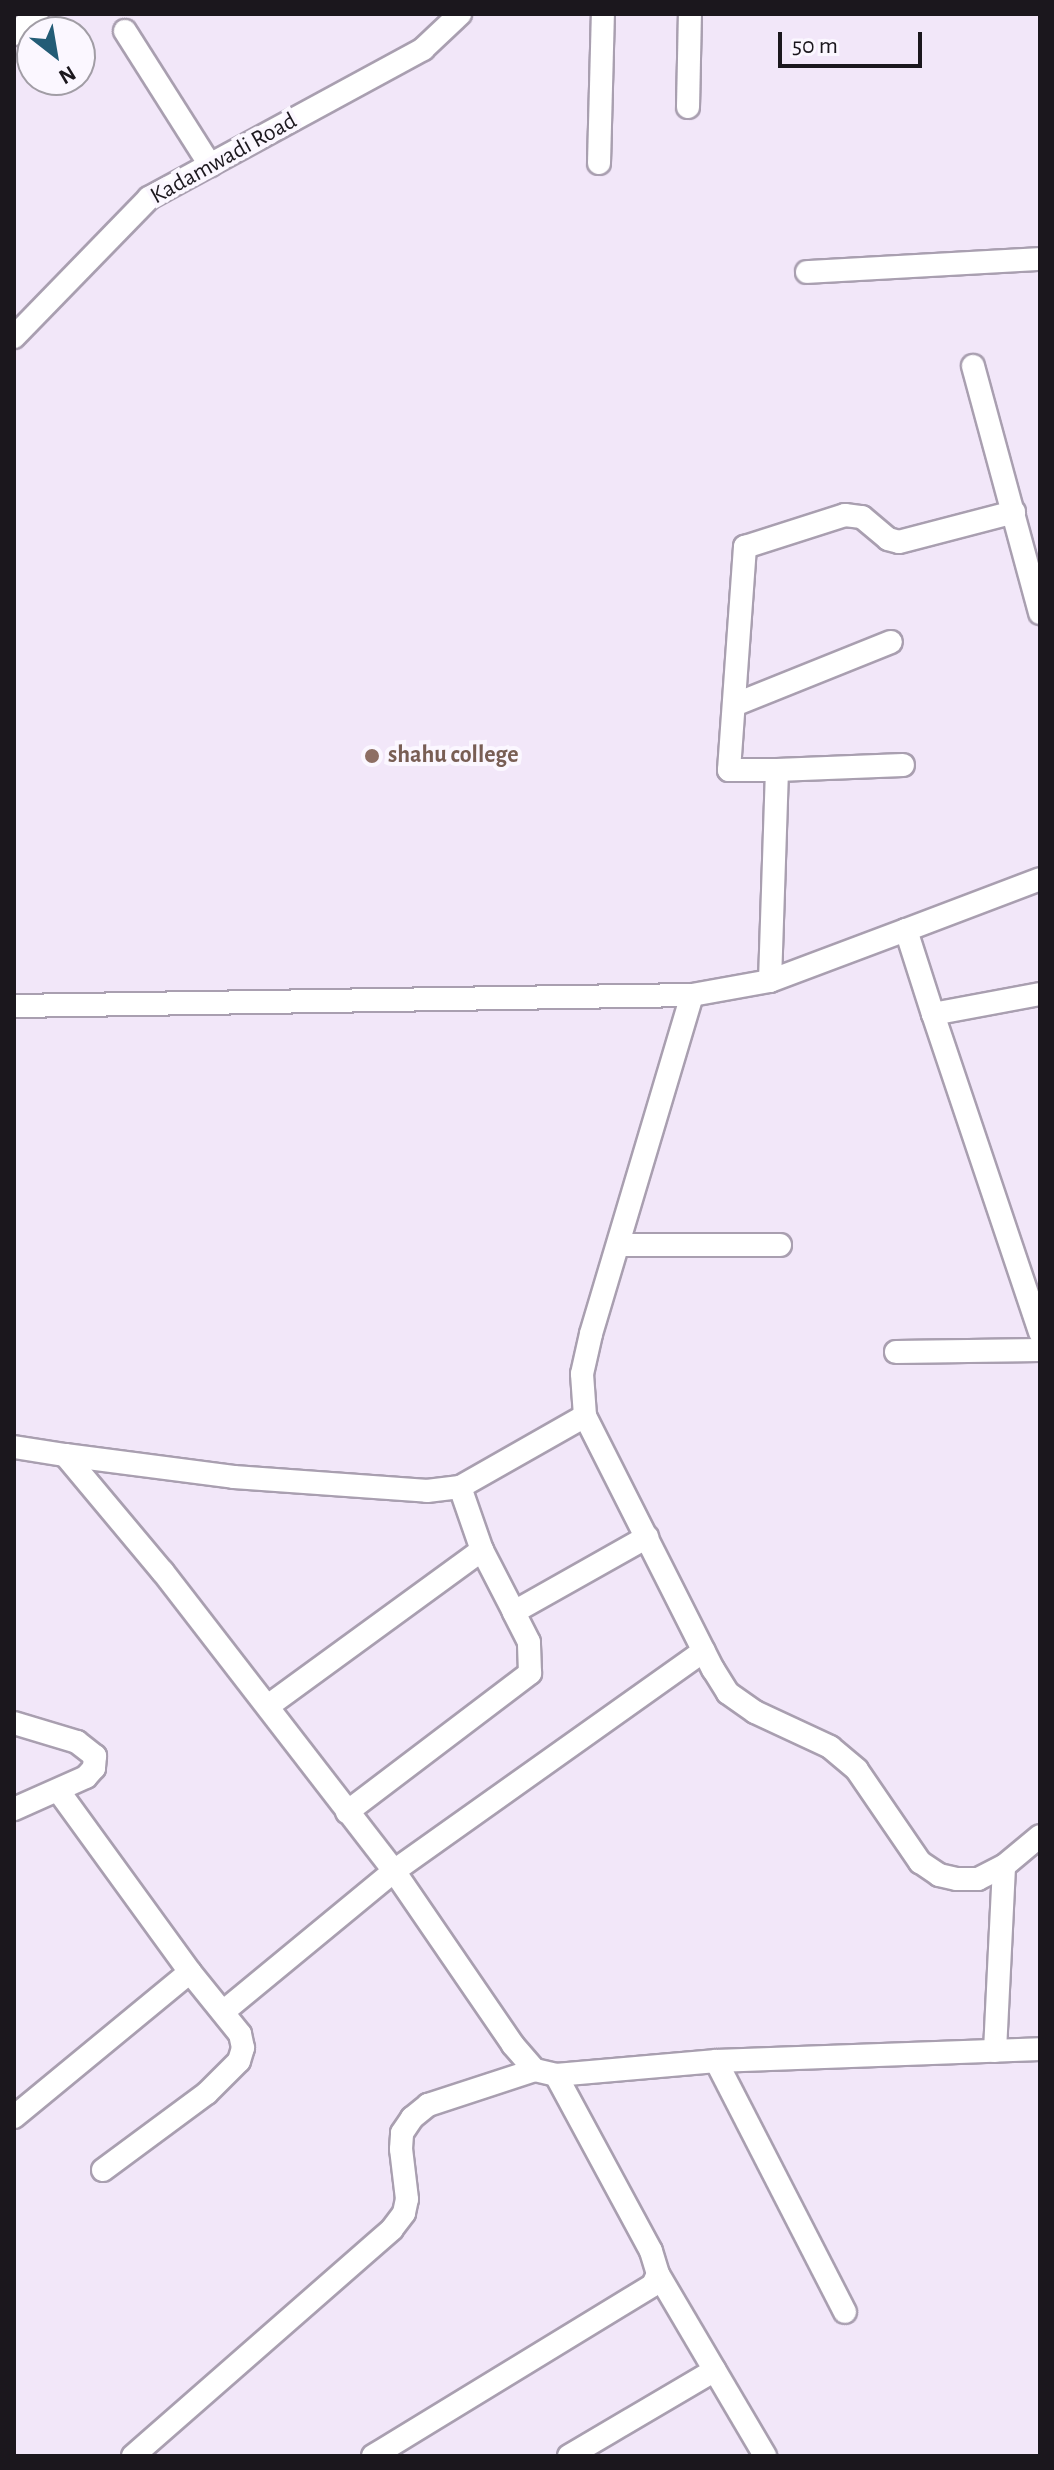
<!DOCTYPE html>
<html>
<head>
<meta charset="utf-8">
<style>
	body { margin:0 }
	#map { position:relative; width:1054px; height:2470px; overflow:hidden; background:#f2e7f9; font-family:"Alegreya Sans",sans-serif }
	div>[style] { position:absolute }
	.roads { filter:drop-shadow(2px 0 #a99fb0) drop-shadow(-2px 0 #a99fb0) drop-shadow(0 2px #a99fb0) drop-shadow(0 -2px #a99fb0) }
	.minor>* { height:22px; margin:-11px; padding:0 11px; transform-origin:11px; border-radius:11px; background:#fff }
	.dots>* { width:22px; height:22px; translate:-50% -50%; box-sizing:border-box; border:4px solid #fbf7ff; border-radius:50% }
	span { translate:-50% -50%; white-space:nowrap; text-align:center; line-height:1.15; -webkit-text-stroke:8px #fbf7ff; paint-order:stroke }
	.street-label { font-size:24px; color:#1b171d }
	.education-label { font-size:24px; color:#785e54; font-weight:700 }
	.left { translate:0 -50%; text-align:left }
	.frame { position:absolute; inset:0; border:16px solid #1b171d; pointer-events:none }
	.north { position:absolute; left:16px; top:16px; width:80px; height:80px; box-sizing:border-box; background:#fbf7ff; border:2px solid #a19da5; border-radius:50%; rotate:149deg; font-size:22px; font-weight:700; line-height:32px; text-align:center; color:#1b171d }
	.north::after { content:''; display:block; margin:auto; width:28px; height:36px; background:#235c76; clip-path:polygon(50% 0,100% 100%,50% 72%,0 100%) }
	.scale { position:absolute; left:778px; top:32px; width:144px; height:36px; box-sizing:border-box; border:4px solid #1b171d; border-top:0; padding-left:10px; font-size:24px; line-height:28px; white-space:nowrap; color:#1b171d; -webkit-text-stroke:6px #fbf7ff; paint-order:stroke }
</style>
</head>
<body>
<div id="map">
	<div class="roads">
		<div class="minor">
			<i style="left:125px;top:31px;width:159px;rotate:57.6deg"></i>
			<i style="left:14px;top:34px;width:30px;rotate:-41deg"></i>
			<i style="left:688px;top:107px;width:93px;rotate:-88.8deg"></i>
			<i style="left:599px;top:163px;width:149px;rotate:-88.5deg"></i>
			<i style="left:807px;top:272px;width:233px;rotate:-3.2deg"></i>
			<i style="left:14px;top:337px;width:194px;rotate:-45.8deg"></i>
			<i style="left:149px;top:198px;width:312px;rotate:-28.5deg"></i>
			<i style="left:423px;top:49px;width:51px;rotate:-43.4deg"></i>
			<i style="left:973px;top:366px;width:256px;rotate:74.8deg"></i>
			<i style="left:734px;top:705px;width:169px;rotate:-21.9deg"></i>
			<i style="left:777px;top:770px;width:126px;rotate:-2.3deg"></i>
			<i style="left:906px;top:930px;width:143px;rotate:-20.8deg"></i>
			<i style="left:770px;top:981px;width:211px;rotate:-88.1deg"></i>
			<i style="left:777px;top:770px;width:48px;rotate:180deg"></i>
			<i style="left:729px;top:770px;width:224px;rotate:-85.9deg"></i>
			<i style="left:745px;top:547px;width:105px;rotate:-17.7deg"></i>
			<i style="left:845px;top:515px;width:17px;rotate:7deg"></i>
			<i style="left:862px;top:517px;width:34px;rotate:40deg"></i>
			<i style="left:888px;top:539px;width:11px;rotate:15deg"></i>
			<i style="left:899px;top:542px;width:119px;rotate:-14.6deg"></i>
			<i style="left:1040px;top:994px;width:109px;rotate:169.4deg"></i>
			<i style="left:933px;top:1014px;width:336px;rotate:71.4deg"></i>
			<i style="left:692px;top:995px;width:79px;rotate:-10.2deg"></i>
			<i style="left:770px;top:981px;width:145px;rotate:-20.6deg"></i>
			<i style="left:906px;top:930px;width:88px;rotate:72.2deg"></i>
			<i style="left:14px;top:1006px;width:678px;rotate:-0.93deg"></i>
			<i style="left:692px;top:995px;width:354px;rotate:106.6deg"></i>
			<i style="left:591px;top:1334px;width:41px;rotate:102.7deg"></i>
			<i style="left:582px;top:1374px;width:42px;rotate:85.9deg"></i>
			<i style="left:585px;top:1416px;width:284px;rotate:63.2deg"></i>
			<i style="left:713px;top:1669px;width:28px;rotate:58deg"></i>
			<i style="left:728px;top:1693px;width:33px;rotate:35deg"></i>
			<i style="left:755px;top:1712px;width:83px;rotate:25deg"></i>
			<i style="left:830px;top:1747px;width:35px;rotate:40deg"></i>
			<i style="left:857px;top:1770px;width:112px;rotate:55.6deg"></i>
			<i style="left:920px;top:1862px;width:23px;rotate:34deg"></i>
			<i style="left:939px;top:1875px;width:18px;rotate:13deg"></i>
			<i style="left:957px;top:1879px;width:21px"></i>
			<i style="left:978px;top:1879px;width:29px;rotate:-27deg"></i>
			<i style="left:621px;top:1245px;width:159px"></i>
			<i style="left:896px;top:1352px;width:144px;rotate:-0.8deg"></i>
			<i style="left:14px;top:1447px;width:52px;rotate:8.9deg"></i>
			<i style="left:65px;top:1455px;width:153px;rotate:50.1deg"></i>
			<i style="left:163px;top:1572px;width:378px;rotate:52.3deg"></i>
			<i style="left:394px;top:1871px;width:211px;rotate:55.6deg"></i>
			<i style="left:513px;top:2045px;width:33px;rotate:49deg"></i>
			<i style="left:535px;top:2070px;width:22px;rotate:13deg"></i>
			<i style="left:556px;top:2075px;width:161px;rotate:-5deg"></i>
			<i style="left:716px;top:2061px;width:324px;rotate:-2.1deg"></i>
			<i style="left:65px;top:1455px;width:170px;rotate:7.4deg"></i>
			<i style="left:234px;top:1477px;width:194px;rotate:4.1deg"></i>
			<i style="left:427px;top:1491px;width:33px;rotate:-7deg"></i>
			<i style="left:460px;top:1487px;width:144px;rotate:-29.6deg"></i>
			<i style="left:460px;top:1487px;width:67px;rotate:70.8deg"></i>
			<i style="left:482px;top:1550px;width:70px;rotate:62.7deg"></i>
			<i style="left:514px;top:1612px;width:153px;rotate:-29.4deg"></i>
			<i style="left:268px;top:1706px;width:265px;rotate:-36.1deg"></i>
			<i style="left:14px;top:1723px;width:66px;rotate:16.8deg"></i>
			<i style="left:77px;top:1742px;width:23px;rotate:38deg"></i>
			<i style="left:95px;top:1756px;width:12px;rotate:95deg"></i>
			<i style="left:94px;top:1768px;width:12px;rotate:132deg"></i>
			<i style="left:86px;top:1777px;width:79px;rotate:156deg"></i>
			<i style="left:347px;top:1812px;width:230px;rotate:-37.2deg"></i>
			<i style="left:530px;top:1673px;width:31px;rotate:-92deg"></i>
			<i style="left:529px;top:1642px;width:34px;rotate:-117deg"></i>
			<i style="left:223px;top:2012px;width:222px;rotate:-39.5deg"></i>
			<i style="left:394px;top:1871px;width:380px;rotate:-35.4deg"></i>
			<i style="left:995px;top:2051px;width:185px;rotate:-87.2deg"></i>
			<i style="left:1004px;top:1866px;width:47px;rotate:-39.8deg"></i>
			<i style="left:716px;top:2061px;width:282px;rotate:62.8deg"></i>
			<i style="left:14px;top:2117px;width:228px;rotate:-39.5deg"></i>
			<i style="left:190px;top:1972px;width:223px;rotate:-126deg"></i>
			<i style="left:103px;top:2170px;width:129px;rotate:-36.5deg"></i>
			<i style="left:207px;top:2093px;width:45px;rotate:-45deg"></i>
			<i style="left:239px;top:2061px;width:14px;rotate:-73deg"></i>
			<i style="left:243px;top:2048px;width:14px;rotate:-102deg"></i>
			<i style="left:240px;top:2034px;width:80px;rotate:-128.9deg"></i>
			<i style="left:658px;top:2274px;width:211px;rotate:59.5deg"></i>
			<i style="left:133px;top:2456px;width:344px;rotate:-41.2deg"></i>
			<i style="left:392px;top:2229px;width:20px;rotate:-53deg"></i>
			<i style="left:404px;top:2213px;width:14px;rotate:-78deg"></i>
			<i style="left:407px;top:2199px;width:50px;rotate:-96.8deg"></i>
			<i style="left:401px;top:2149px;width:16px;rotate:-86deg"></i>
			<i style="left:402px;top:2133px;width:18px;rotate:-56deg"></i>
			<i style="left:412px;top:2118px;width:21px;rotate:-39deg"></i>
			<i style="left:428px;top:2105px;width:113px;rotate:-18.1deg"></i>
			<i style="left:373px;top:2456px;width:328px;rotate:-31.4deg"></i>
			<i style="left:653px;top:2285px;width:12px;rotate:-66deg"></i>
			<i style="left:658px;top:2274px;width:24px;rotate:-107deg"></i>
			<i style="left:651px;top:2251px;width:200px;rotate:-118.4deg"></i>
			<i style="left:569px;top:2456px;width:169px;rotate:-30.5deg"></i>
		</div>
	</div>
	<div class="dots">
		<i style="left:372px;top:756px;background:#8d6e63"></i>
	</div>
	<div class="street-label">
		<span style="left:224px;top:159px;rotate:-29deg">Kadamwadi Road</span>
	</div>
	<div class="education-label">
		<span class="left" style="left:388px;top:756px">shahu college</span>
	</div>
	<div class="frame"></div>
	<div class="north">N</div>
	<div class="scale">50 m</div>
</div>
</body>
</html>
